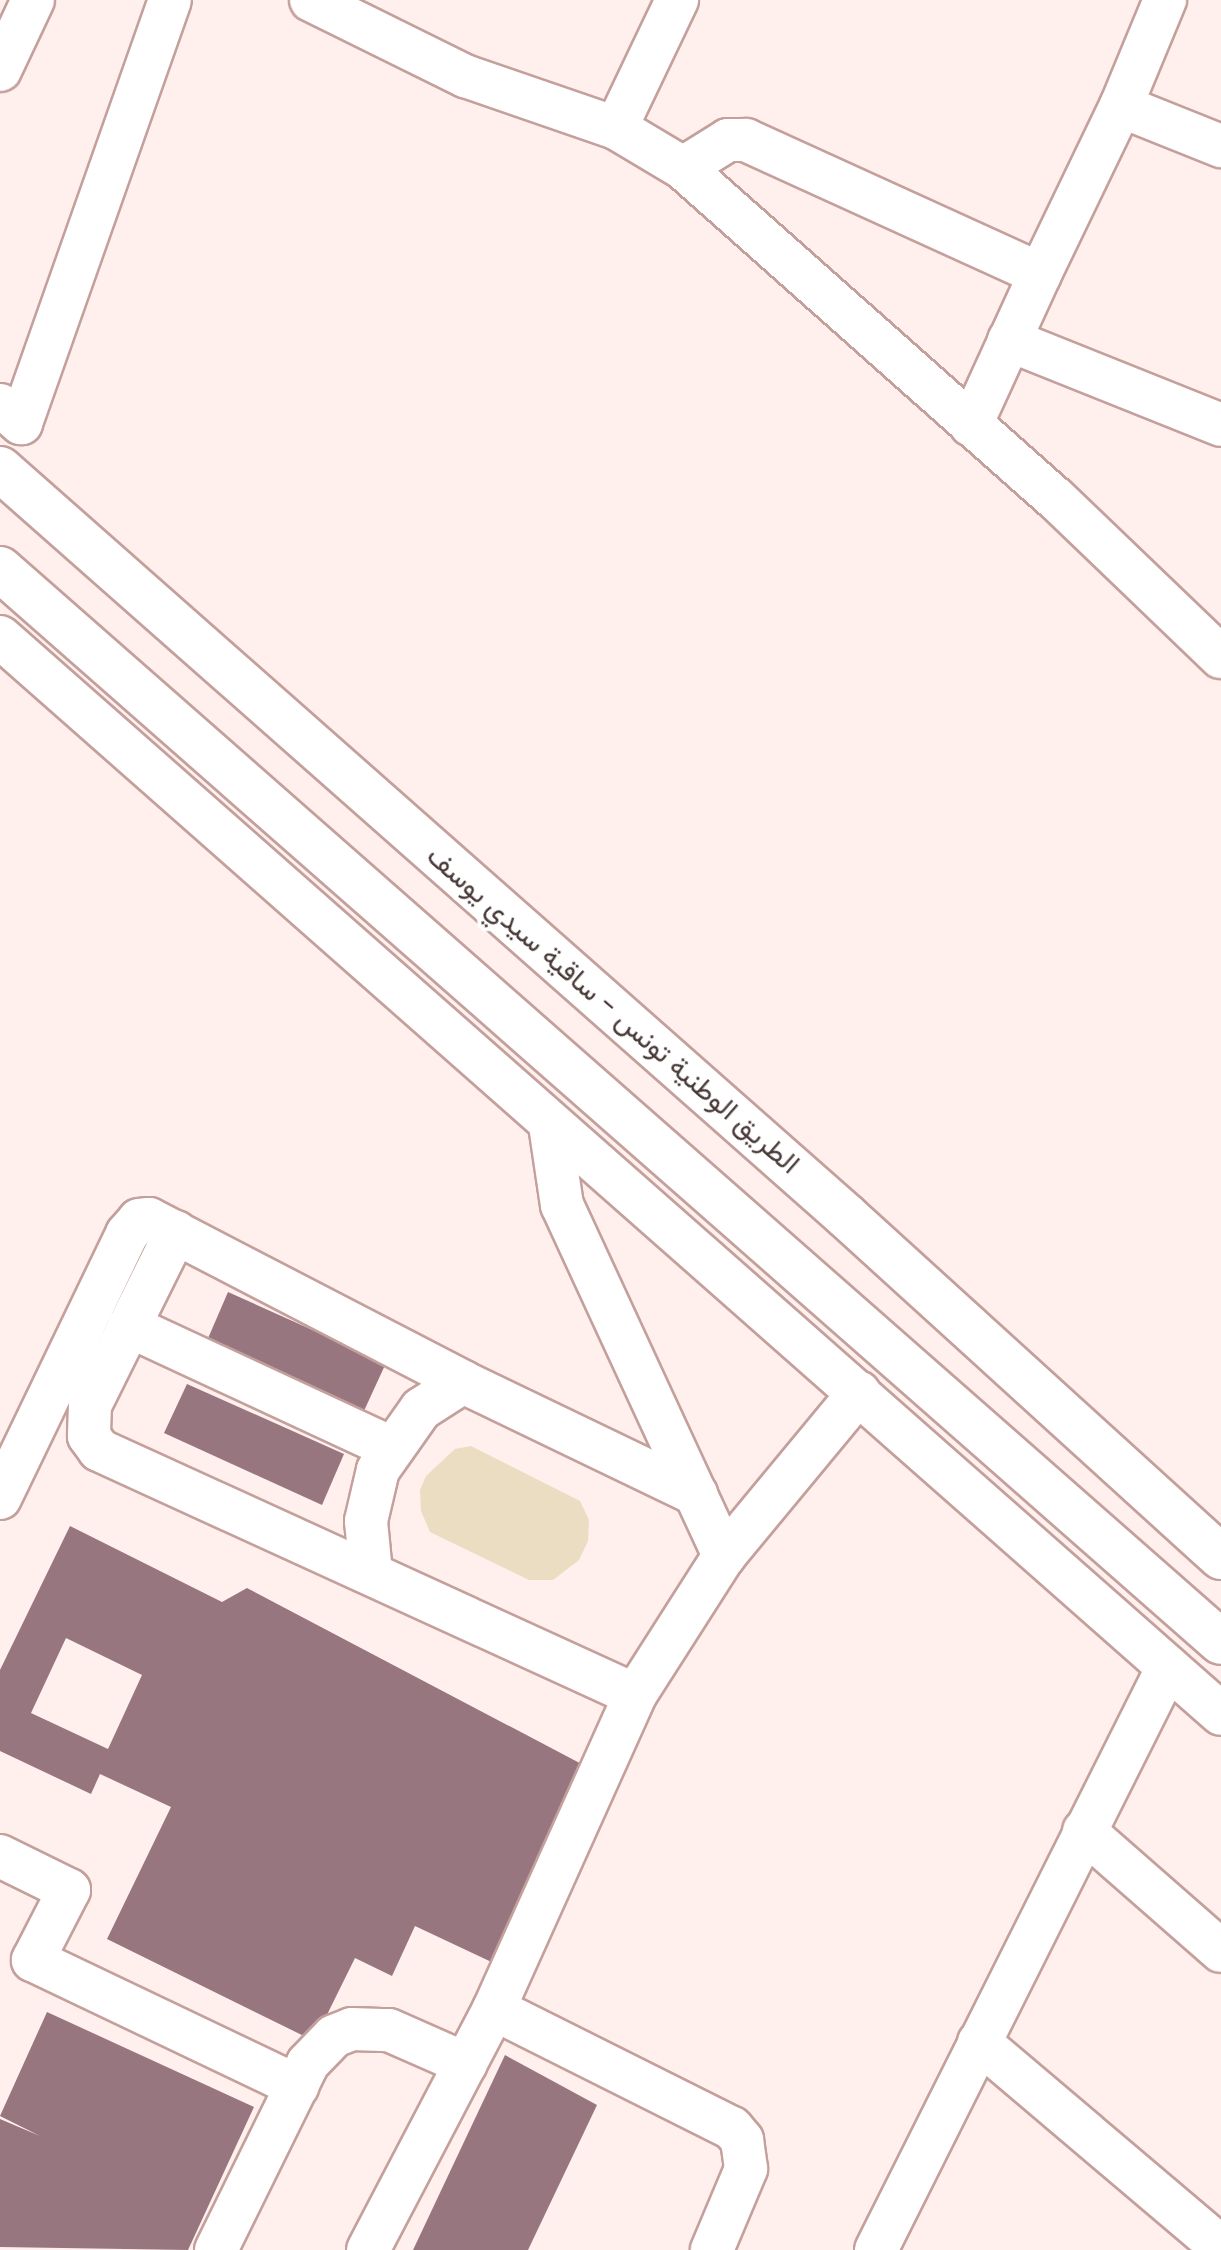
<!DOCTYPE html>
<html>
<head>
<meta charset="utf-8">
<style>
	body { margin:0 }
	#map { position:relative; width:1221px; height:2250px; overflow:hidden; background:#ffefed; font-family:Poppins,Vazirmatn,sans-serif }
	div>[style] { position:absolute }
	.green>* { inset:0; background:#eaddc2 }
	.building>* { inset:0; background:#977680 }
	.roads { filter:drop-shadow(2px 0 #c4a09c) drop-shadow(-2px 0 #c4a09c) drop-shadow(0 2px #c4a09c) drop-shadow(0 -2px #c4a09c) }
	.minor>* { height:42px; margin:-21px; padding:0 21px; transform-origin:21px; border-radius:21px; background:#fff }
	.highway>* { height:44px; margin:-22px; padding:0 22px; transform-origin:22px; border-radius:22px; background:#fff }
	span { translate:-50% -50%; white-space:nowrap; text-align:center; line-height:1.15; -webkit-text-stroke:8px #fff; paint-order:stroke }
	.street-label { font-size:28px; color:#473836 }
</style>
</head>
<body>
<div id="map">
	<div class="green">
		<i style="clip-path:polygon(471px 1446px,580px 1501px,589px 1520px,588px 1541px,579px 1560px,553px 1580px,529px 1580px,430px 1532px,421px 1511px,420px 1490px,426px 1476px,455px 1449px)"></i>
	</div>
	<div class="building">
		<i style="clip-path:polygon(228px 1292px,386px 1363px,363px 1413px,206px 1343px)"></i>
		<i style="clip-path:polygon(187px 1384px,344px 1454px,322px 1505px,164px 1433px)"></i>
		<i style="clip-path:polygon(evenodd,70px 1526px,222px 1602px,247px 1588px,591px 1769px,500px 1966px,415px 1926px,392px 1976px,355px 1958px,314px 2041px,107px 1939px,171px 1807px,100px 1774px,91px 1794px,0 1751px,0 1670px,70px 1526px,66px 1638px,142px 1675px,108px 1749px,31px 1713px,66px 1638px)"></i>
		<i style="clip-path:polygon(47px 2012px,254px 2107px,188px 2250px,0 2247px,0 2119px,40px 2136px,0 2116px)"></i>
		<i style="clip-path:polygon(505px 2055px,597px 2105px,528px 2250px,413px 2250px)"></i>
	</div>
	<div class="roads">
		<div class="minor">
			<i style="left:311px;top:0;width:172px;rotate:26.3deg"></i>
			<i style="left:465px;top:76px;width:160px;rotate:19deg"></i>
			<i style="left:616px;top:128px;width:78px;rotate:30.8deg"></i>
			<i style="left:683px;top:168px;width:497px;rotate:41.6deg"></i>
			<i style="left:1055px;top:498px;width:230px;rotate:43.8deg"></i>
			<i style="left:0;top:70px;width:77px;rotate:-64.8deg"></i>
			<i style="left:1121px;top:106px;width:108px;rotate:21.8deg"></i>
			<i style="left:616px;top:128px;width:142px;rotate:-64.5deg"></i>
			<i style="left:683px;top:168px;width:53px;rotate:-31.9deg"></i>
			<i style="left:728px;top:140px;width:18px"></i>
			<i style="left:746px;top:140px;width:323px;rotate:24.5deg"></i>
			<i style="left:1040px;top:274px;width:166px;rotate:114.6deg"></i>
			<i style="left:1040px;top:274px;width:187px;rotate:-64.3deg"></i>
			<i style="left:1121px;top:106px;width:115px;rotate:-67.5deg"></i>
			<i style="left:1009px;top:340px;width:228px;rotate:21.8deg"></i>
			<i style="left:0;top:405px;width:28px;rotate:41deg"></i>
			<i style="left:21px;top:423px;width:448px;rotate:-70.6deg"></i>
			<i style="left:0;top:637px;width:1628px;rotate:41.41deg"></i>
			<i style="left:550px;top:1125px;width:81px;rotate:81.5deg"></i>
			<i style="left:562px;top:1205px;width:387px;rotate:65.2deg"></i>
			<i style="left:176px;top:1232px;width:193px;rotate:116.4deg"></i>
			<i style="left:90px;top:1405px;width:31px;rotate:92deg"></i>
			<i style="left:89px;top:1436px;width:17px;rotate:54deg"></i>
			<i style="left:99px;top:1450px;width:589px;rotate:24.56deg"></i>
			<i style="left:129px;top:1326px;width:288px;rotate:24.9deg"></i>
			<i style="left:0;top:1498px;width:293px;rotate:-64.3deg"></i>
			<i style="left:127px;top:1234px;width:18px;rotate:-49deg"></i>
			<i style="left:139px;top:1220px;width:10px;rotate:-6deg"></i>
			<i style="left:149px;top:1219px;width:354px;rotate:27.4deg"></i>
			<i style="left:463px;top:1382px;width:259px;rotate:25.7deg"></i>
			<i style="left:371px;top:1573px;width:52px;rotate:-95.5deg"></i>
			<i style="left:366px;top:1521px;width:52px;rotate:-76.8deg"></i>
			<i style="left:378px;top:1470px;width:75px;rotate:-54.8deg"></i>
			<i style="left:421px;top:1409px;width:50px;rotate:-32.7deg"></i>
			<i style="left:1084px;top:1831px;width:182px;rotate:41.2deg"></i>
			<i style="left:0;top:1856px;width:77px;rotate:26.2deg"></i>
			<i style="left:69px;top:1890px;width:79px;rotate:117.2deg"></i>
			<i style="left:33px;top:1960px;width:293px;rotate:25.5deg"></i>
			<i style="left:494px;top:2009px;width:266px;rotate:26.6deg"></i>
			<i style="left:732px;top:2128px;width:16px;rotate:50deg"></i>
			<i style="left:742px;top:2140px;width:29px;rotate:82deg"></i>
			<i style="left:746px;top:2169px;width:88px;rotate:112.8deg"></i>
			<i style="left:979px;top:2042px;width:317px;rotate:40.3deg"></i>
			<i style="left:216px;top:2250px;width:208px;rotate:-63.8deg"></i>
			<i style="left:308px;top:2063px;width:37px;rotate:-46deg"></i>
			<i style="left:334px;top:2036px;width:19px;rotate:-21deg"></i>
			<i style="left:352px;top:2029px;width:37px;rotate:2deg"></i>
			<i style="left:389px;top:2030px;width:84px;rotate:23.8deg"></i>
			<i style="left:368px;top:2250px;width:272px;rotate:-62.4deg"></i>
			<i style="left:494px;top:2009px;width:344px;rotate:-65.8deg"></i>
			<i style="left:635px;top:1695px;width:165px;rotate:-57.4deg"></i>
			<i style="left:724px;top:1556px;width:212px;rotate:-50.4deg"></i>
			<i style="left:876px;top:2250px;width:652px;rotate:-63.4deg"></i>
		</div>
		<div class="highway">
			<i style="left:0;top:469px;width:1129px;rotate:41.44deg"></i>
			<i style="left:846px;top:1216px;width:507px;rotate:42.28deg"></i>
			<i style="left:0;top:569px;width:1625px;rotate:41.31deg"></i>
		</div>
	</div>
	<div class="street-label">
		<span style="left:613px;top:1010px;rotate:41deg">الطريق الوطنية تونس - ساقية سيدي يوسف</span>
	</div>
</div>
</body>
</html>
